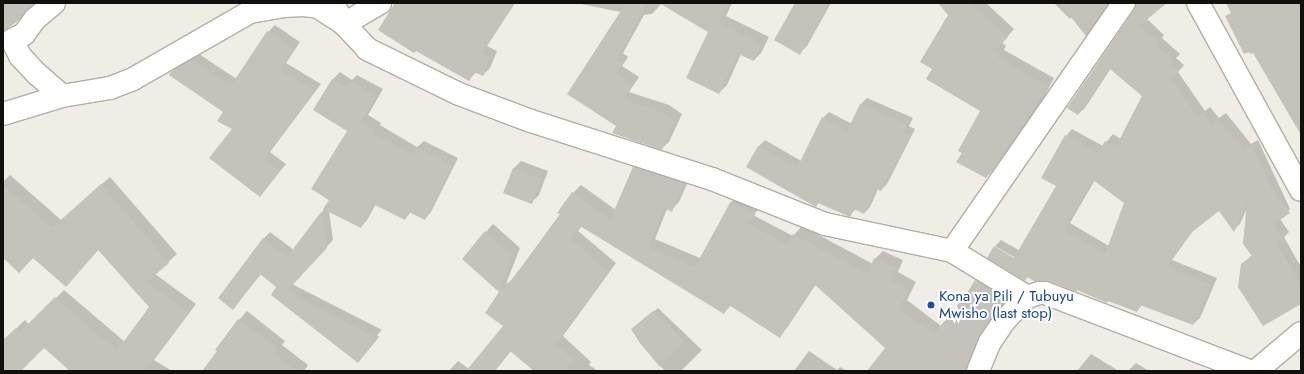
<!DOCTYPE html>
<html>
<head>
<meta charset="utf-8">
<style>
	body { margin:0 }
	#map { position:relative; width:1304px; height:374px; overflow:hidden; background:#f0eee4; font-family:Jost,sans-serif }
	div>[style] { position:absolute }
	.shadow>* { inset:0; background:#0003 }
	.building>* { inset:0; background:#c4c2b9 }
	.roads { filter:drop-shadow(1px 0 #b0afa6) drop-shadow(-1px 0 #b0afa6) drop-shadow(0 1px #b0afa6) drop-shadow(0 -1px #b0afa6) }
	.minor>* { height:22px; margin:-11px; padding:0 11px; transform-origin:11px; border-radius:11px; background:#fff }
	.dots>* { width:11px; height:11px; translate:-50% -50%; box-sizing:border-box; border:2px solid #fff; border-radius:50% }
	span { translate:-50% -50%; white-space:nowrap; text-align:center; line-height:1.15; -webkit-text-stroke:4px #fff; paint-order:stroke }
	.transit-label { font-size:15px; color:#164399 }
	.left { translate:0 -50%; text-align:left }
	.frame { position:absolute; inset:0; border:4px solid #11100d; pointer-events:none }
</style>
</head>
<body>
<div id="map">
	<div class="shadow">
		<i style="clip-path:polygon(396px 3px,515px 3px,487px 46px,497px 51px,490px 68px,483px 75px,476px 72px,469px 80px)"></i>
		<i style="clip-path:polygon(576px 3px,662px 3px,652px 14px,644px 15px,623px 53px,628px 57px,622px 66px,639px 77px,629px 92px,669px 105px,682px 114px,669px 142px,661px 149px,617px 125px,568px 94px,621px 12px)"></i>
		<i style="clip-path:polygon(692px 3px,732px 3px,726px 16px,769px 37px,761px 53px,754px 60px,741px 54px,727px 85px,719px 93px,709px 31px)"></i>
		<i style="clip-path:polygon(796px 3px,831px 3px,807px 46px,800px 53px)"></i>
		<i style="clip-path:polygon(939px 3px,986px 3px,1014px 29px,1002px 43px,1006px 45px,1004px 50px,1054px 78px,1043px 99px,993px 170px,986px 177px,963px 152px,981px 110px,933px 68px,949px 15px)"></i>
		<i style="clip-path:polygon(1054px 3px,1111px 3px,1086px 35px,1072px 17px,1070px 19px)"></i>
		<i style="clip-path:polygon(evenodd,1137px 3px,1166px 3px,1147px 19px,1164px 35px,1162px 38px,1180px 54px,1176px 58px,1184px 65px,1178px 72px,1205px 111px,1210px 107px,1219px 118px,1226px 113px,1251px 144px,1258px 140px,1290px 209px,1280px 219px,1289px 232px,1284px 237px,1301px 267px,1301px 303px,1263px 325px,1239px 287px,1242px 265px,1252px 255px,1244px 243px,1247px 208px,1240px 224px,1234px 230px,1219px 210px,1195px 228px,1172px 260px,1217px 278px,1200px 318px,1193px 324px,1142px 305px,1137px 311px,1109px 300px,1107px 302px,1078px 289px,1076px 290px,1049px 280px,1035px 280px,1028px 276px,1025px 280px,988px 257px,995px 246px,995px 248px,1018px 262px,1019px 260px,995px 246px,1001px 240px,1020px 251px,1058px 186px,1043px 178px,1066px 136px,1072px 129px,1103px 146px,1113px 134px,1121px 139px,1143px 95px,1111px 68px,1085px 108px,1078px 114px,1068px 107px,1135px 11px,1137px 3px,1095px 180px,1125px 203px,1109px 246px,1070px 223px,1095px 180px)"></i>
		<i style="clip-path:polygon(275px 25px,300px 42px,286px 63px,321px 84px,270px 152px,286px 164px,260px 196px,233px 129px,224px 112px,172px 72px,179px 65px,199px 54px,235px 78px,238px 77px,268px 32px)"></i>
		<i style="clip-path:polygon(340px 72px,352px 80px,357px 75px,383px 89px,368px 115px,381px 123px,380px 125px,417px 147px,424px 141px,458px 158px,431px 212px,425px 219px,411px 212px,405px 219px,376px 204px,367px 220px,361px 227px,329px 211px,333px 240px,292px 284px,382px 330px,377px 335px,379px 337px,358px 362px,278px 287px,261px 274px,233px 309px,263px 239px,270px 232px,294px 250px,331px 200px,348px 131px,314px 109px,333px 79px)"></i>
		<i style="clip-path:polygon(867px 98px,913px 118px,909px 126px,915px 129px,887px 184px,881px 190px,878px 189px,870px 207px,864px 213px,856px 209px,850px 215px,819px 202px,816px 206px,747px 167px,759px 146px,765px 140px,801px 161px,823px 118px,829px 112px,852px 124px,861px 104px)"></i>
		<i style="clip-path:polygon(642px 159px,691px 175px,679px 202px,671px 210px,667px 209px,655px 239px,700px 258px,732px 202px,740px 194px,763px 205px,753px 215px,793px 236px,802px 226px,873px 264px,875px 259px,883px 251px,903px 260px,898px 272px,916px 282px,907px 300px,941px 326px,984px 272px,1014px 291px,987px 326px,974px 361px,965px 371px,868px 371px,887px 348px,816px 284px,787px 328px,779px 336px,731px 305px,724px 313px,582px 226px,578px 231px,616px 263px,563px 336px,591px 362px,589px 365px,598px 371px,536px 371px,511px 351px,495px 371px,449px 371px,458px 361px,469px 369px,505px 326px,500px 292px,463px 259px,486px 232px,493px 224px,520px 248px,506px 284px,512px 280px,562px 214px,573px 193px,581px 185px,616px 210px,634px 167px)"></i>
		<i style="clip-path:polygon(521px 161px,548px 171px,539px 195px,532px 202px,513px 169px)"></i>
		<i style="clip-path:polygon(10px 175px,61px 220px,110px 177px,177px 254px,155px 274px,196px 304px,154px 360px,172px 371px,71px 371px,44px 347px,22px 369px,23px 371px,3px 371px,3px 341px,25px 320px,29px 325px,64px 290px,125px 342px,150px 307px,99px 249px,66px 286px,34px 257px,3px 256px,3px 182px)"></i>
		<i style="clip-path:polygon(658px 308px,702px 350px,681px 371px,665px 371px,640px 343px,637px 326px)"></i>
		<i style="clip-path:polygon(247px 311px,285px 341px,282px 345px,308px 365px,304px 371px,204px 371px,239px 320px)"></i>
		<i style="clip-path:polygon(809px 351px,837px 370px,840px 367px,847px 371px,794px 371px)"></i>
		<i style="clip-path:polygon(1091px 354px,1119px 371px,1077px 371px)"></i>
		<i style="clip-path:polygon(1136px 363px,1149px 371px,1128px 371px)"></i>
	</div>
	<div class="building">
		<i style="clip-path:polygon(3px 3px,35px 3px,19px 20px,3px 32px)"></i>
		<i style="clip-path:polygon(395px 3px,514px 3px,481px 53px,491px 58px,483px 76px,474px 72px,469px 81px,416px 51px,414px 53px,378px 30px)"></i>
		<i style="clip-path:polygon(626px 3px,648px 3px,616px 60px,622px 64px,616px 73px,633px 84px,623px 99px,662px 112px,675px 121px,662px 150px,612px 133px,616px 126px,567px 94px)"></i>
		<i style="clip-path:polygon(659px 3px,729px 3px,719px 23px,762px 44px,754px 61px,738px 54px,719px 94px,686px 78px,708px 32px)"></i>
		<i style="clip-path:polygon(795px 3px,829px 3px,800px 55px,774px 40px)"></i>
		<i style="clip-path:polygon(938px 3px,971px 3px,1008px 37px,995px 50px,1000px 53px,997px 57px,1047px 86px,1036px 106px,1037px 106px,986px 178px,956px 162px,962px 153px,958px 151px,980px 111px,926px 79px,932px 69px,920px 62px,948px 15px)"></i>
		<i style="clip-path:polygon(1060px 3px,1109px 3px,1086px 36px)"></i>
		<i style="clip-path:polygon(evenodd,1136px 3px,1167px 3px,1140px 25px,1158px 42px,1156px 45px,1174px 61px,1170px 65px,1179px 72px,1172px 79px,1198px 117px,1203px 113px,1212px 124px,1218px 119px,1244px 150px,1252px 146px,1271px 188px,1290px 213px,1273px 225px,1283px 239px,1277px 244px,1301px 285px,1301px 304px,1263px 326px,1238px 287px,1241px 264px,1252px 256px,1243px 244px,1247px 201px,1234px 232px,1219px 211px,1192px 232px,1166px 267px,1211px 285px,1193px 325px,1140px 305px,1137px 312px,1108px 301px,1107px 303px,1077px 290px,1076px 292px,1049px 281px,1034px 281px,1027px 277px,1025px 281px,987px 258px,994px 246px,1014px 258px,1056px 186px,1041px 178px,1065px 135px,1098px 153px,1105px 141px,1116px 146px,1142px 96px,1110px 69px,1078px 115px,1067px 108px,1134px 10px,1136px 3px,1093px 180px,1124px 203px,1105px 254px,1064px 230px,1093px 180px)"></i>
		<i style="clip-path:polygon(1226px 3px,1301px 3px,1301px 135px,1253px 53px,1250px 54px,1249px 52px,1244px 54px,1225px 16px,1231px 13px)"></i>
		<i style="clip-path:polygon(267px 31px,294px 49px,280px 70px,315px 91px,264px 159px,280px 171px,260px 197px,209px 158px,232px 129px,217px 121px,223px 112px,169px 75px,171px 72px,191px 60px,228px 85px,229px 82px,232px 84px)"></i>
		<i style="clip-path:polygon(332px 79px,347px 88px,350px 81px,376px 96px,361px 122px,375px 130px,373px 133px,412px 155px,416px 147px,452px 165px,425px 220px,409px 212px,405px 220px,373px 204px,361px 228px,323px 209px,329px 200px,311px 189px,347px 131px,313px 110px)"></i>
		<i style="clip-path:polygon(860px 104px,907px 124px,903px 132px,910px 136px,881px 191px,876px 189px,864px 214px,854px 209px,850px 217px,818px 203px,816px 207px,746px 167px,758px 146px,797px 168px,822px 117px,847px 131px)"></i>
		<i style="clip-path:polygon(633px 167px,684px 183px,672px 212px,664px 208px,648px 247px,695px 267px,731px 201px,756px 214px,746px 223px,787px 244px,793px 234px,868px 274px,874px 258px,896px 268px,891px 280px,909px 290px,899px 309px,934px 334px,966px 295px,975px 280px,1007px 299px,980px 335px,965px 371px,867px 371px,885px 348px,814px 284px,780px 338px,729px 305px,724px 314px,580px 226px,571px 239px,608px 272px,556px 345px,574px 360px,564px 371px,534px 371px,510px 351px,494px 371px,466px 371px,503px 326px,485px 313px,499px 292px,462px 259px,485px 231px,512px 257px,499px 291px,502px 286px,505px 288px,522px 266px,560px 214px,557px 213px,572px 192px,610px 220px)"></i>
		<i style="clip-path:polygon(513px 168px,541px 179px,532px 204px,503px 193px)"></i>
		<i style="clip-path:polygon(101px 184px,169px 263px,147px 282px,189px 313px,145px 371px,70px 371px,44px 348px,21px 371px,3px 371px,3px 340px,16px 328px,20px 332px,55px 297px,117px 351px,149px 307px,98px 250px,66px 287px,33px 258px,19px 273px,3px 258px,3px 185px,52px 228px)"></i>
		<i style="clip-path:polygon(321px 212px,327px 248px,286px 292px,375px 337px,371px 343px,373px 344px,358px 363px,271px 295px,276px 287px,260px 274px,233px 310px,218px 298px,263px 238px,287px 257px)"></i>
		<i style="clip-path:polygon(653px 311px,685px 341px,660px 367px,640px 343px,631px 329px)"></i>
		<i style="clip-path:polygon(238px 319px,278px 349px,274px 354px,296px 371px,202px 371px,217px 351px,215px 350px)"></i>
	</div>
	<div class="roads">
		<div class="minor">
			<i style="left:54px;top:3px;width:25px;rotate:140deg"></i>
			<i style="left:35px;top:19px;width:19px;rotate:126deg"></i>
			<i style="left:24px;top:34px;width:13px;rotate:153deg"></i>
			<i style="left:12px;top:40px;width:18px;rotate:63deg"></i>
			<i style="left:20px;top:56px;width:25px;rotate:47deg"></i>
			<i style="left:37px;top:74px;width:33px;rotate:41deg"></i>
			<i style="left:1198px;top:3px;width:213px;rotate:61.2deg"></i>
			<i style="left:337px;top:11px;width:15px;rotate:62deg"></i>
			<i style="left:344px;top:24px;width:42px;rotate:-30.3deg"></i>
			<i style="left:3px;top:114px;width:62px;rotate:-17deg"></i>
			<i style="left:62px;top:96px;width:49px;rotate:-9.5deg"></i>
			<i style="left:110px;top:88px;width:25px;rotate:-21deg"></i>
			<i style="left:133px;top:79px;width:135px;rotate:-29.8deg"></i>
			<i style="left:250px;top:12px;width:34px;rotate:-10deg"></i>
			<i style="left:283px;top:6px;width:21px;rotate:-3deg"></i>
			<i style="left:304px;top:5px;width:14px;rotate:8deg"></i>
			<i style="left:318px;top:7px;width:31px;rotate:33deg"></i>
			<i style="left:344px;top:24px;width:34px;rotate:47deg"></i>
			<i style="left:367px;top:49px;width:102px;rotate:26.1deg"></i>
			<i style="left:459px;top:94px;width:77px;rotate:20.6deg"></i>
			<i style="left:531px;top:121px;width:190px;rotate:17.8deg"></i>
			<i style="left:712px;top:179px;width:122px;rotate:21.7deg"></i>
			<i style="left:825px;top:224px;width:130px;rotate:12deg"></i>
			<i style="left:952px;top:251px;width:88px;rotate:31.5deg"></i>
			<i style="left:952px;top:251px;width:302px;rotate:-55.3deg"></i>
			<i style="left:978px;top:371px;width:31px;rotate:-68deg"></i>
			<i style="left:990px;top:342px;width:27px;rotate:-56deg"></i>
			<i style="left:1005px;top:320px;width:32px;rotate:-46deg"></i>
			<i style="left:1027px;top:297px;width:13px;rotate:-18deg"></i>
			<i style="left:1039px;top:293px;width:6px"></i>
			<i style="left:1045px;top:293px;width:218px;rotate:20.9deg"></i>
			<i style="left:1256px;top:371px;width:59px;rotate:-40.2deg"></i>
		</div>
	</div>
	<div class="dots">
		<i style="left:931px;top:305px;background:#1a4fb4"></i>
	</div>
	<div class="transit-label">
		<span class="left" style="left:939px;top:305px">Kona ya Pili / Tubuyu<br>Mwisho (last stop)</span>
	</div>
	<div class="frame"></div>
</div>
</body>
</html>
